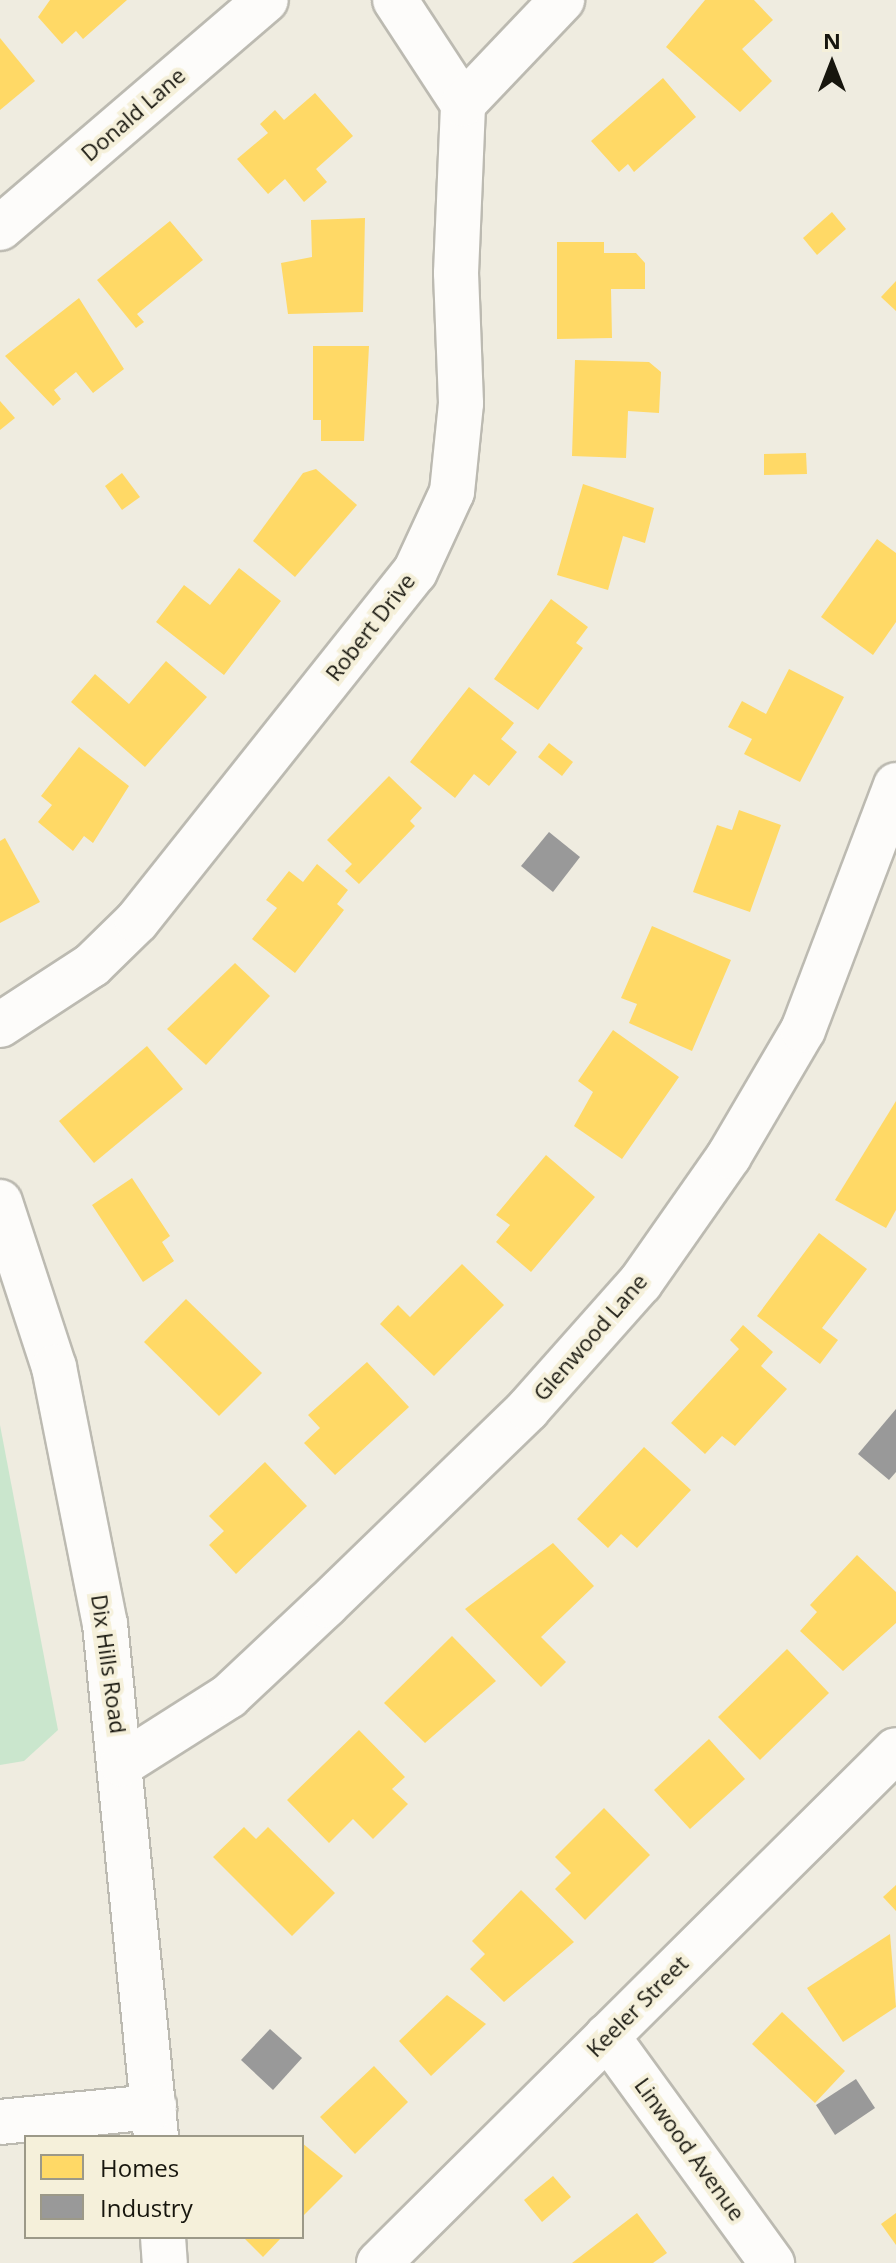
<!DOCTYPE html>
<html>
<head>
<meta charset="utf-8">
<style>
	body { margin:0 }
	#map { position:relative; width:896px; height:2263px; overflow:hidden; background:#efece0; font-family:"Open Sans",sans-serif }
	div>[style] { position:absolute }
	.green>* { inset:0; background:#cae6cd }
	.homes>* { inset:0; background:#ffd966 }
	.industry>* { inset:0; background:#999 }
	.roads { filter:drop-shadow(2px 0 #bcbab1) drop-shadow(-2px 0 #bcbab1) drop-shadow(0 2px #bcbab1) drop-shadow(0 -2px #bcbab1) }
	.minor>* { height:44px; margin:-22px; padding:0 22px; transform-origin:22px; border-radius:22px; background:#fdfcfa }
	span { translate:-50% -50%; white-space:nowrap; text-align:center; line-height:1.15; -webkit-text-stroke:8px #f5f0da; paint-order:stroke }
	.street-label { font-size:22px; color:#17160e }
	.legend { position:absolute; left:24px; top:2135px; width:280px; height:104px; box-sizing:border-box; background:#f5f0da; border:2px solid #9c9988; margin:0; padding:10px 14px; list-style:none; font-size:24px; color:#17160e }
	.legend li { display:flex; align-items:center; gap:16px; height:40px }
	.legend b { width:40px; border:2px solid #9c9988 }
	.north { position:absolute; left:792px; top:24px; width:80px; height:80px; -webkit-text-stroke:6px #f5f0da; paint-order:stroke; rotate:0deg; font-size:22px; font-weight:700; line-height:32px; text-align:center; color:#17160e }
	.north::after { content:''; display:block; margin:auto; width:28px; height:36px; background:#17160e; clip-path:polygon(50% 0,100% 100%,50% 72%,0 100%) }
</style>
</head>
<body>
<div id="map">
	<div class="green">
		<i style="clip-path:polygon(0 1425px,58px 1730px,24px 1761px,0 1765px)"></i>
	</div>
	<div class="homes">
		<i style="clip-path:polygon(50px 0,127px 0,83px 39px,76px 31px,62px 44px,38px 17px)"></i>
		<i style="clip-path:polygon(705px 0,754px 0,773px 20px,742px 49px,772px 81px,740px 112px,666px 47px)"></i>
		<i style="clip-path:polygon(0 38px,35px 81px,0 110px)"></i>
		<i style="clip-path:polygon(663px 78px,696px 117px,634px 172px,628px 164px,619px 172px,591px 141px)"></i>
		<i style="clip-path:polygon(315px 93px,353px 136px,316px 169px,327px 182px,304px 202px,285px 179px,268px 194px,237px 159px,268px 133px,260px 124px,275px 110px,284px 120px)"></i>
		<i style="clip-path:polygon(832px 212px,846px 229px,817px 255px,803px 238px)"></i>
		<i style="clip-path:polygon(365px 218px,363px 312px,288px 314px,281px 263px,312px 257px,311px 220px)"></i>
		<i style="clip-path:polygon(170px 221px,203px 260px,137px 314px,144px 322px,136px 328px,97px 280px)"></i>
		<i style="clip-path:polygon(557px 242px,604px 242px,604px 253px,636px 253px,645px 263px,645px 289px,611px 289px,612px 338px,557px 339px)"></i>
		<i style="clip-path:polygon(896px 281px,896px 311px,881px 297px)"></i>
		<i style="clip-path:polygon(79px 298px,124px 369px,93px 393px,76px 372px,54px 390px,61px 399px,53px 406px,5px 356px)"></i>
		<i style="clip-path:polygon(313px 346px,369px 346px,364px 441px,321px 441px,321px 420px,313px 420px)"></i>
		<i style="clip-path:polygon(575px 360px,649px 362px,661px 372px,659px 413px,628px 411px,626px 458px,572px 456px)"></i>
		<i style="clip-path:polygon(0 401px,15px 418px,0 430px)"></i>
		<i style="clip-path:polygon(806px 453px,807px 474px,764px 475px,764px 454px)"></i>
		<i style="clip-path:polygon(316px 469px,357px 505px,295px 577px,253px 541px,303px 473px)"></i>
		<i style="clip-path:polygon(122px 473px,140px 497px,122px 510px,105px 486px)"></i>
		<i style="clip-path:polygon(583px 484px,654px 508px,645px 543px,623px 536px,608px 590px,557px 575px)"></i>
		<i style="clip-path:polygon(877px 539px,896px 553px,896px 622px,873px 655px,821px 617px)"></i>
		<i style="clip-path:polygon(239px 568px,281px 601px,224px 675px,156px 622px,184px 585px,210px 605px)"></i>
		<i style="clip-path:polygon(551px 599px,588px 627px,576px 643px,583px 648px,538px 710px,494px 679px)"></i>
		<i style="clip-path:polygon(166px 661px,207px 697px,145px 767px,71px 702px,95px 674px,129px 704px)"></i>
		<i style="clip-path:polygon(789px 669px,844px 697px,800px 782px,744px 754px,752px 739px,728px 727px,742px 701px,766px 714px)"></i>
		<i style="clip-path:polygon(469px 687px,514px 723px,501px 739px,517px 752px,489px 786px,474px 774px,455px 798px,410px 762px)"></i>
		<i style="clip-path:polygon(549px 743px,573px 762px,562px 776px,538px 757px)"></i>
		<i style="clip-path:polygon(79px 747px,129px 786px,93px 843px,84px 836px,73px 851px,38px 822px,52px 805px,41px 796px)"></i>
		<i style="clip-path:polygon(389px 776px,422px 808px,410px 821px,415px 826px,359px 884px,345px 871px,352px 864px,327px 840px)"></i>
		<i style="clip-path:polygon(739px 810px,781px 825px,750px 912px,693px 892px,717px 825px,732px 830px)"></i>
		<i style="clip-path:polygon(5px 838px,40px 902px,0 923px,0 841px)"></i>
		<i style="clip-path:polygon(317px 864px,348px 890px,337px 904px,344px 910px,295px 973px,252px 939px,277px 908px,266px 900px,289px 871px,303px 882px)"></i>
		<i style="clip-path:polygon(652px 926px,731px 960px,692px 1051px,629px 1023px,637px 1004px,621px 998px)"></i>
		<i style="clip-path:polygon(235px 963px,270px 996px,206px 1065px,167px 1029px)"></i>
		<i style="clip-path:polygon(613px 1030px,679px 1077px,622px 1159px,574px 1126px,593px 1092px,578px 1081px)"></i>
		<i style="clip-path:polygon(147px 1046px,183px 1089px,94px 1163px,59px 1121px)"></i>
		<i style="clip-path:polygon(896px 1101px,896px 1210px,886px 1228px,835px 1200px)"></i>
		<i style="clip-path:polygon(546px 1155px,595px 1197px,531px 1272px,496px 1242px,510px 1225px,496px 1215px)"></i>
		<i style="clip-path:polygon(132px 1178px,170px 1236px,162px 1242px,174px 1261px,143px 1282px,92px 1205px)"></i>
		<i style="clip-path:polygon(819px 1233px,867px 1269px,822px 1328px,838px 1340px,820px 1364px,757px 1316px)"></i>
		<i style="clip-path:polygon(462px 1264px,504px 1305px,434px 1376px,380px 1324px,398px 1305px,410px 1317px)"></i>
		<i style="clip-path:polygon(186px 1299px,262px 1373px,219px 1416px,144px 1342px)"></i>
		<i style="clip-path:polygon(743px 1325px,773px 1352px,761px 1366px,787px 1389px,735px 1446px,722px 1436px,705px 1454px,671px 1423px,739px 1349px,730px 1340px)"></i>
		<i style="clip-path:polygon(367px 1362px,409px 1407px,335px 1475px,304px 1443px,320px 1428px,308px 1415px)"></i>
		<i style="clip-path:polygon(644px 1447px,691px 1490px,637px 1548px,621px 1534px,608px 1548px,577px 1519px)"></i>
		<i style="clip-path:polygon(265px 1462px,307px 1506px,236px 1574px,209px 1545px,224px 1531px,209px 1516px)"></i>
		<i style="clip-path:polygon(553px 1543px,594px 1586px,541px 1637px,566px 1662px,541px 1687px,465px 1609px)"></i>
		<i style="clip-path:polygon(857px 1555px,896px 1592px,896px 1623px,843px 1671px,800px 1631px,817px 1612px,810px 1605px)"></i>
		<i style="clip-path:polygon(452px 1636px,496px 1681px,425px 1743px,384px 1703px)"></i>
		<i style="clip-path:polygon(787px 1649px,829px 1693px,760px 1760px,718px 1717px)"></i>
		<i style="clip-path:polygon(359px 1730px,405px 1777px,392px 1789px,408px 1804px,373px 1839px,353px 1819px,329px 1843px,287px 1800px)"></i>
		<i style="clip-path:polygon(709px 1739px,745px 1779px,690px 1829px,654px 1790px)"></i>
		<i style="clip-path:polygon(604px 1808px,650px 1855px,585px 1920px,555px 1889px,571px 1873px,555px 1857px)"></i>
		<i style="clip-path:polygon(244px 1827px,256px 1839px,268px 1827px,335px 1893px,292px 1936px,213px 1857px)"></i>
		<i style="clip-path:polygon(896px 1885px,896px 1911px,883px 1897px)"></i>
		<i style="clip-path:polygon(521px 1890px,574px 1942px,504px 2002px,470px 1969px,485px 1954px,472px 1941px)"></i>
		<i style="clip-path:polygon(890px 1934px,896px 2007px,843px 2042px,807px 1988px)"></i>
		<i style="clip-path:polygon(447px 1995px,486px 2024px,431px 2076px,399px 2041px)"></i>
		<i style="clip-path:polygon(782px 2012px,845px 2071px,815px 2103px,752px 2044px)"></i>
		<i style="clip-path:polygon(374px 2066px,408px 2102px,355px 2154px,320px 2117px)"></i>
		<i style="clip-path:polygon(302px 2143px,343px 2176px,302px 2217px)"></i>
		<i style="clip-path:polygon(553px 2176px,571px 2197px,542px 2222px,524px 2200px)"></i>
		<i style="clip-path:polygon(637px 2213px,667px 2253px,653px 2263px,572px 2263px)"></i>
		<i style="clip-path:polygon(896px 2213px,896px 2245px,881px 2224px)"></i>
		<i style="clip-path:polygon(243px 2237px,282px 2237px,263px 2257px)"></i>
	</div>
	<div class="industry">
		<i style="clip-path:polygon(549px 832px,580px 857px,553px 892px,521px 866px)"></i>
		<i style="clip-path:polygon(896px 1409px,896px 1472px,889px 1480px,858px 1454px)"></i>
		<i style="clip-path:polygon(270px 2029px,302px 2058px,273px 2090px,241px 2060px)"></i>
		<i style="clip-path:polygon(856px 2079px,875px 2108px,835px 2135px,816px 2105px)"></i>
	</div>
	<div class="roads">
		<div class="minor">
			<i style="left:395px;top:0;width:124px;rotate:56.8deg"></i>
			<i style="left:0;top:228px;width:350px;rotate:-40.6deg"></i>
			<i style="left:0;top:1025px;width:110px;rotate:-33.1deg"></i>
			<i style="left:92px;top:965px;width:63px;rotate:-44.4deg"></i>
			<i style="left:137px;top:921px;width:446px;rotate:-51.5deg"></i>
			<i style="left:415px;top:572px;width:88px;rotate:-65.2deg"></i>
			<i style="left:452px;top:492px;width:89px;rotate:-84.2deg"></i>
			<i style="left:461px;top:403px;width:130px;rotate:-92.2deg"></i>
			<i style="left:456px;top:273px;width:169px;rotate:-87.6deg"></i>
			<i style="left:463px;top:104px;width:144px;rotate:-46.4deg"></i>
			<i style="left:0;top:1202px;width:174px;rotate:71.9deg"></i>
			<i style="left:54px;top:1367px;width:262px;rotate:78.8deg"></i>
			<i style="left:105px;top:1624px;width:516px;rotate:84.32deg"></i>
			<i style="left:122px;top:1764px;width:127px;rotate:-32.4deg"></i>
			<i style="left:229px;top:1696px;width:133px;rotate:-43.2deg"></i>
			<i style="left:326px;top:1605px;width:281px;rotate:-44.1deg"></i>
			<i style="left:528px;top:1409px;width:169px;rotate:-48.4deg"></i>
			<i style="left:640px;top:1283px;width:155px;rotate:-55deg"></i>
			<i style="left:729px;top:1156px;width:146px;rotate:-59.6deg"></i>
			<i style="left:803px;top:1030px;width:262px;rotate:-69.2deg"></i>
			<i style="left:607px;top:2036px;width:281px;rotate:54deg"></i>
			<i style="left:0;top:2122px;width:155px;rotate:-5.6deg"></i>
			<i style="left:163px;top:2237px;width:26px;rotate:86deg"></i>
			<i style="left:379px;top:2263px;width:728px;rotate:-44.78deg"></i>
		</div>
	</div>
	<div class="street-label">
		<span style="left:133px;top:114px;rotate:-41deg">Donald Lane</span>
		<span style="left:370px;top:627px;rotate:-52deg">Robert Drive</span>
		<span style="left:590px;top:1337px;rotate:-49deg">Glenwood Lane</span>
		<span style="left:109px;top:1664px;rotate:82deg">Dix Hills Road</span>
		<span style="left:637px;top:2006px;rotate:-45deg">Keeler Street</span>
		<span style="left:690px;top:2149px;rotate:54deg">Linwood Avenue</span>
	</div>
	<ul class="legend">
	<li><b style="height:22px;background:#ffd966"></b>Homes</li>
	<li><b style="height:22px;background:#999"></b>Industry</li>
	</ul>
	<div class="north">N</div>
</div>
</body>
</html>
